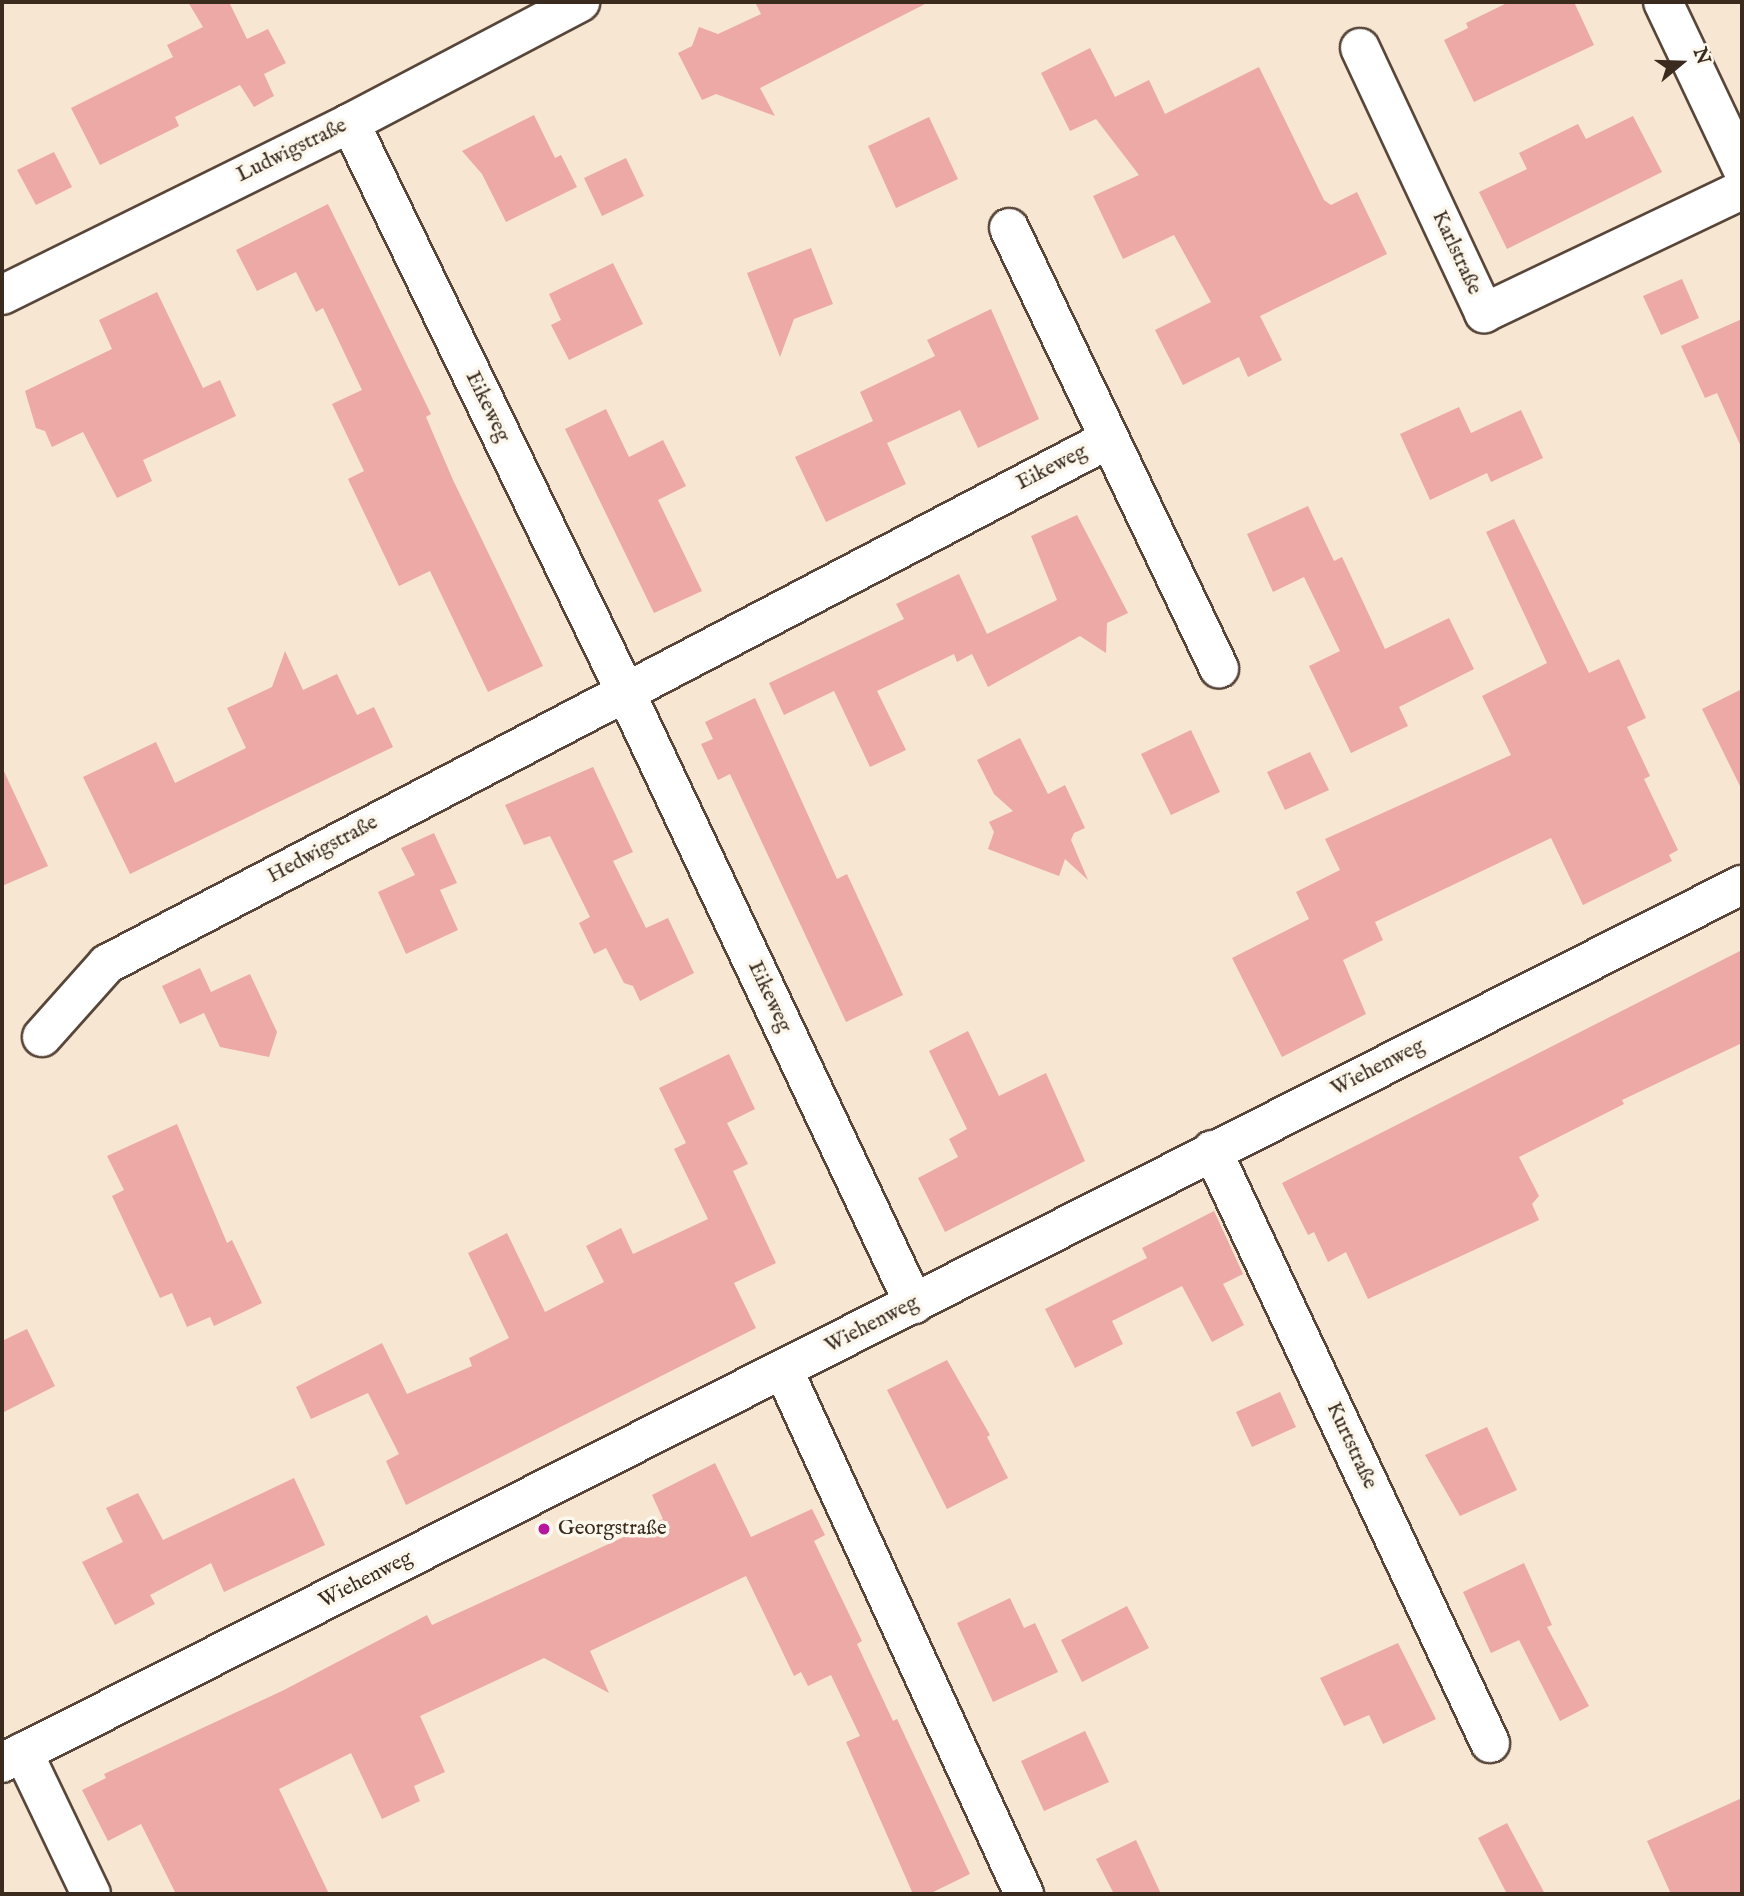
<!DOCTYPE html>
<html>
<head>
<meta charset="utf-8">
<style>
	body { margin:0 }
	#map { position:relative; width:1744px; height:1896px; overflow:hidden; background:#f7e6d1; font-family:"IM FELL English",serif }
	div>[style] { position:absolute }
	.building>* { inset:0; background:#eca9a6 }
	.roads { filter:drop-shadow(2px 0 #574639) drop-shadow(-2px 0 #574639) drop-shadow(0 2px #574639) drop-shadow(0 -2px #574639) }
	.minor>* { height:38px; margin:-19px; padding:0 19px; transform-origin:19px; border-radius:19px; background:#fff }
	.dots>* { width:19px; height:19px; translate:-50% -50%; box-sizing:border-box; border:4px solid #fbf7ec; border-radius:50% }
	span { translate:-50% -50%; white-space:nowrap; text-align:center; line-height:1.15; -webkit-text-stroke:7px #fbf7ec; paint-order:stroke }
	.street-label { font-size:21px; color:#3b2a1e }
	.poi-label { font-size:21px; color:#3b2a1e }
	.left { translate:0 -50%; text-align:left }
	.frame { position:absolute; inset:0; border:4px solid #3b2a1e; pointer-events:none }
	.north { position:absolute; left:1646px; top:28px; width:70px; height:70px; -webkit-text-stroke:5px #fbf7ec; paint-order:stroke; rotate:71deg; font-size:19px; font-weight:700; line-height:28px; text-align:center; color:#3b2a1e }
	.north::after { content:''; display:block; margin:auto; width:24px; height:32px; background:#3b2a1e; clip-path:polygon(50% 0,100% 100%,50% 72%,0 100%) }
</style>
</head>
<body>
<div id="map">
	<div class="building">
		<i style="clip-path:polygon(188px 2px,229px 2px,247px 39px,268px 29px,286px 63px,264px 74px,274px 96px,254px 107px,240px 85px,175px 117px,179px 126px,100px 165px,71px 108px,173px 57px,167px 45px,203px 27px)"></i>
		<i style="clip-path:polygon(755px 2px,929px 2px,760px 88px,775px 116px,716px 94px,702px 100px,678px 53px,692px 46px,699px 27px,718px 34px,761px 14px)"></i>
		<i style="clip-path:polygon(1509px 2px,1574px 2px,1594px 45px,1474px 102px,1444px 40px,1468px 28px,1466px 23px)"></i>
		<i style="clip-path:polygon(1090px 48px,1115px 97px,1149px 80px,1165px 114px,1259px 67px,1324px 200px,1331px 205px,1357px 192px,1387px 254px,1260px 316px,1282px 360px,1248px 377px,1239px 357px,1183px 385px,1155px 330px,1211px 302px,1174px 235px,1123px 259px,1093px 196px,1139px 175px,1096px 119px,1070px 131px,1041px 73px)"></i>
		<i style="clip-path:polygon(534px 115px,555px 158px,561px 155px,577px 187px,506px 222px,482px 174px,462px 151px)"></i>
		<i style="clip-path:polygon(1633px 116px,1662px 172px,1507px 249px,1479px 192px,1527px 169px,1519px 153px,1578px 124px,1586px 139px)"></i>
		<i style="clip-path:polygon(929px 117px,958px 179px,896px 208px,868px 146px)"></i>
		<i style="clip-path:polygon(54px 152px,72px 187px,36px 205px,17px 170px)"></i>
		<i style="clip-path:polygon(626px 158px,644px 196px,602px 216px,584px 178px)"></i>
		<i style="clip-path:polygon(328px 204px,431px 414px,426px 417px,453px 480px,543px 666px,488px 692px,430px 571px,399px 586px,348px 479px,364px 471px,332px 404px,362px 390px,323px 308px,316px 312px,296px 272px,257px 291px,236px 250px)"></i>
		<i style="clip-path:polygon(811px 248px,833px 304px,794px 319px,780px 357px,747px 273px)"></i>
		<i style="clip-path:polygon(613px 263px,643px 324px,569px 360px,551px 325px,561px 320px,549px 294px)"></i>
		<i style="clip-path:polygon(1682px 279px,1699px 318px,1661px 335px,1643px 296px)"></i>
		<i style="clip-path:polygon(157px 292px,203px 388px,220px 380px,236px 416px,143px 460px,152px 481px,117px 498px,83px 432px,52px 447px,45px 431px,36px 428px,25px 391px,112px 349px,99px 320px)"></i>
		<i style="clip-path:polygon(991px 309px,1039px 419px,978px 448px,960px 410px,887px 443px,906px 484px,826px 522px,795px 457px,873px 421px,860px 392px,935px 356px,927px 340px)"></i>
		<i style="clip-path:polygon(1742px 319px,1742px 449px,1717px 393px,1705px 398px,1681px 346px)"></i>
		<i style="clip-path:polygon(1459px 407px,1471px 433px,1521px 410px,1543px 458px,1491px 482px,1487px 473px,1430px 500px,1400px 434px)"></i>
		<i style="clip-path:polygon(606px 409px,629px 457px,663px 440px,686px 486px,658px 500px,702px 591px,654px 613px,565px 429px)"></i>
		<i style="clip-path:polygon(1308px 506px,1334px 561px,1342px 557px,1385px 649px,1449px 618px,1474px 669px,1399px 707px,1408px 726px,1351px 753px,1309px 666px,1340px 651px,1304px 577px,1273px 592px,1247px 534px)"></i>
		<i style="clip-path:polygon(1077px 515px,1128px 613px,1107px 623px,1106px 653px,1080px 636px,988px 687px,972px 654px,957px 662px,954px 654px,877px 691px,906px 750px,870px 767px,834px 691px,784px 715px,769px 683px,904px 619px,896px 604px,959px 574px,987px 634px,1057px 600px,1031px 536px)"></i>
		<i style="clip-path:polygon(1514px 519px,1589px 673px,1619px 659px,1646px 718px,1627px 727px,1650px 776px,1644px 779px,1678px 850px,1669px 855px,1672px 861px,1583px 905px,1551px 838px,1375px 922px,1383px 940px,1343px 960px,1366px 1014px,1282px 1057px,1232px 958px,1309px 919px,1296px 892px,1340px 870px,1325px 839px,1511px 755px,1482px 696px,1547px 663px,1486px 532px)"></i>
		<i style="clip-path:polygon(285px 651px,303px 690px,337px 674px,357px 715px,374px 707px,393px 747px,130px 874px,83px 777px,156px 742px,175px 783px,246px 748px,227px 708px,272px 687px)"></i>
		<i style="clip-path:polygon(1742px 689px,1742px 790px,1702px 709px)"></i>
		<i style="clip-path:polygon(755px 698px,837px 879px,847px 874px,903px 995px,846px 1022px,730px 774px,718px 780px,701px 744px,713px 739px,705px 722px)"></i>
		<i style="clip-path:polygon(1191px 730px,1220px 792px,1171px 815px,1141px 754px)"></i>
		<i style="clip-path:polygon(1020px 738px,1048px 794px,1065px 785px,1085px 828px,1074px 833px,1071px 840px,1088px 880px,1065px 859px,1059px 876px,988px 849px,994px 832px,989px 822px,1013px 811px,994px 794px,977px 760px)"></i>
		<i style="clip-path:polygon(1310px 752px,1329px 790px,1285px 810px,1267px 772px)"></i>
		<i style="clip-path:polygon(2px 767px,48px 866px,2px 886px)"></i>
		<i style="clip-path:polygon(593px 767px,633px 852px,613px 861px,646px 928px,668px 918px,694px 973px,640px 1001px,633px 986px,624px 983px,606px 948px,594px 954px,579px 923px,590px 917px,550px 836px,524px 845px,505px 805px)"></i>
		<i style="clip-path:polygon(434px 833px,457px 883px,440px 890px,458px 930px,406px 954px,378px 892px,415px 875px,401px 848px)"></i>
		<i style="clip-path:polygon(1742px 950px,1742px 1043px,1622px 1100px,1624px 1104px,1519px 1157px,1539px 1196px,1532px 1204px,1539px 1220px,1368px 1299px,1346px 1252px,1328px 1262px,1314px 1232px,1308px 1235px,1282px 1183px)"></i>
		<i style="clip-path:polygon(200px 968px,211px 992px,250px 974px,277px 1032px,269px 1057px,220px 1047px,204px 1013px,180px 1024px,162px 986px)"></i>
		<i style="clip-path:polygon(968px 1031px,999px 1096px,1046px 1073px,1085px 1161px,945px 1232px,918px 1178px,958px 1157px,949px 1139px,967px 1129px,929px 1051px)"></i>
		<i style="clip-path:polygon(729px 1054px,755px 1109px,727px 1123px,748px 1164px,733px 1171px,776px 1263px,734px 1283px,756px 1328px,406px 1505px,386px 1461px,399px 1454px,368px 1393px,311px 1419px,296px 1387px,382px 1343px,407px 1394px,472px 1366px,469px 1358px,509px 1338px,468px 1253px,507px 1233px,545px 1312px,604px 1282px,586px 1246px,621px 1228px,633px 1254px,708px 1219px,674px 1149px,686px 1143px,659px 1088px)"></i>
		<i style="clip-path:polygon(177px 1124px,227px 1243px,232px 1240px,262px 1303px,214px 1326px,210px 1317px,187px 1327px,172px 1293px,160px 1298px,112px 1196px,124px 1190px,107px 1156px)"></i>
		<i style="clip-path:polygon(1214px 1211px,1243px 1274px,1223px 1284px,1244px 1325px,1212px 1342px,1182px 1286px,1112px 1321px,1123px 1344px,1075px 1368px,1045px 1309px,1147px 1258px,1142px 1248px)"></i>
		<i style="clip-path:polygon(27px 1329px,55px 1386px,2px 1413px,2px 1341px)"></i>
		<i style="clip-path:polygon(947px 1360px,990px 1435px,987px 1437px,1008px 1478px,947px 1509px,887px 1390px)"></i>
		<i style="clip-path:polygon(1280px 1392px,1296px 1427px,1252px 1447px,1236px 1412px)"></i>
		<i style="clip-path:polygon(1487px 1427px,1517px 1490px,1460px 1516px,1425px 1455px)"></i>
		<i style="clip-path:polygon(715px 1463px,751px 1537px,812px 1509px,825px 1535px,814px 1541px,862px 1641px,857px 1644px,893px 1721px,897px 1719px,970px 1874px,929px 1894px,913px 1894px,846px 1742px,860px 1736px,831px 1675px,808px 1686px,801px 1672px,794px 1676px,746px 1576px,590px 1651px,609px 1693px,544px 1658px,420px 1716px,445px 1772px,414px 1786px,420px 1801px,382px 1819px,351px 1753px,279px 1789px,329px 1894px,176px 1894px,141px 1824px,108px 1841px,82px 1790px,106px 1778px,104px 1774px,284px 1690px,427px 1615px,432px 1625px,663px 1519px,652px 1495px)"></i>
		<i style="clip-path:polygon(294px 1478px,325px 1545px,224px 1592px,211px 1563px,150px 1595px,155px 1604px,115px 1625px,82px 1562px,123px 1542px,106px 1508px,138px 1493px,163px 1540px)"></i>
		<i style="clip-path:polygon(1524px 1563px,1552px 1625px,1547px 1627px,1589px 1706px,1560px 1721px,1519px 1640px,1491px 1653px,1463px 1592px)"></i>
		<i style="clip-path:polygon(1010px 1598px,1024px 1628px,1035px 1623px,1058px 1672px,993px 1702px,957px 1623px)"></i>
		<i style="clip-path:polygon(1127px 1606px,1149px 1648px,1082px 1682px,1061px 1640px)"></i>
		<i style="clip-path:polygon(1398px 1643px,1436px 1719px,1383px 1744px,1369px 1715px,1344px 1726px,1320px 1678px)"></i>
		<i style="clip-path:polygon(1085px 1731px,1109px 1782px,1044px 1811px,1021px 1761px)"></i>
		<i style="clip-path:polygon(1742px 1798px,1742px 1894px,1671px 1894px,1647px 1841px)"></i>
		<i style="clip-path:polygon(1507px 1823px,1545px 1894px,1507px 1894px,1478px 1838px)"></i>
		<i style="clip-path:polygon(1136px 1840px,1161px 1894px,1114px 1894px,1096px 1859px)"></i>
	</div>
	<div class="roads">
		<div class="minor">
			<i style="left:1663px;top:2px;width:184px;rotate:64.6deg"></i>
			<i style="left:1360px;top:48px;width:293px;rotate:64.9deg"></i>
			<i style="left:1484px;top:313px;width:286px;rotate:-25.5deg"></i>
			<i style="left:350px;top:123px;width:631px;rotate:64.17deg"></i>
			<i style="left:625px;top:691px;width:678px;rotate:64.76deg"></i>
			<i style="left:1009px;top:228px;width:488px;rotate:64.5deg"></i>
			<i style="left:2px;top:295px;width:388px;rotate:-26.3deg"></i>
			<i style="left:350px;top:123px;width:260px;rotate:-27.7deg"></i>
			<i style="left:42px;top:1037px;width:98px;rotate:-48.3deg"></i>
			<i style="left:107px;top:964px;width:1129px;rotate:-27.65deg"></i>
			<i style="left:1212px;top:1150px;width:655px;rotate:64.88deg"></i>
			<i style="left:783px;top:1369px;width:578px;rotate:65.34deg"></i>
			<i style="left:23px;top:1752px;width:157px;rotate:64.4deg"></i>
			<i style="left:2px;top:1763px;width:1949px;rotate:-26.78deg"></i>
		</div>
	</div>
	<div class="dots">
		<i style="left:544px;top:1529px;background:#b5179e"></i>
	</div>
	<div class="street-label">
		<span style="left:292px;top:151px;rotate:-26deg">Ludwigstraße</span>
		<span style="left:1456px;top:253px;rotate:65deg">Karlstraße</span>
		<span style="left:487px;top:407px;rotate:64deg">Eikeweg</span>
		<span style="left:1052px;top:468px;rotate:-27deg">Eikeweg</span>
		<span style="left:323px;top:850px;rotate:-28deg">Hedwigstraße</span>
		<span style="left:769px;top:997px;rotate:65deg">Eikeweg</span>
		<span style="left:1378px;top:1068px;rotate:-27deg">Wiehenweg</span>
		<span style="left:872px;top:1325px;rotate:-27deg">Wiehenweg</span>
		<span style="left:1351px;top:1446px;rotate:65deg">Kurtstraße</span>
		<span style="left:366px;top:1580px;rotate:-27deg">Wiehenweg</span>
	</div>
	<div class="poi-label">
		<span class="left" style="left:558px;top:1529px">Georgstraße</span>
	</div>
	<div class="frame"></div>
	<div class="north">N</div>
</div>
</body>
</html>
